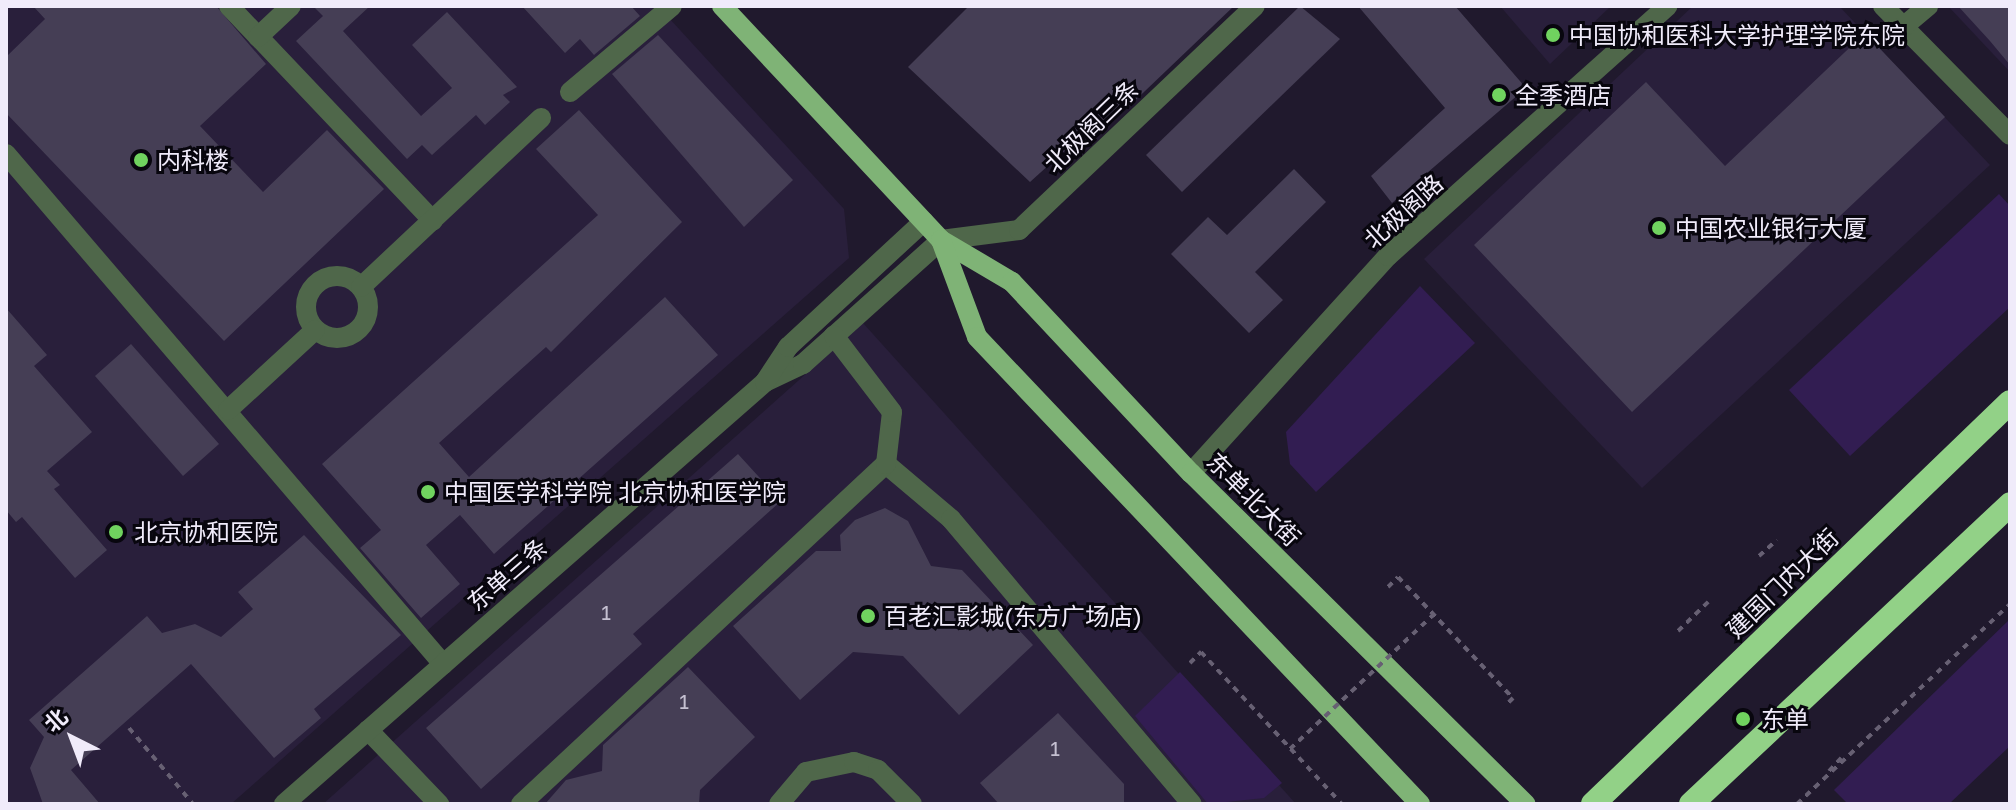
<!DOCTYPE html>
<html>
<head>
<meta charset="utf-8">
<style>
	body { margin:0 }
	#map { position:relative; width:2016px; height:810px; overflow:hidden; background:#20192d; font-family:"Golos Text","Noto Sans SC",sans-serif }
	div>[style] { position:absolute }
	.built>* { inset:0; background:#291f3b }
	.green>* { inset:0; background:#321d52 }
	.building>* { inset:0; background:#453e55 }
	.path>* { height:4px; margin-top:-2px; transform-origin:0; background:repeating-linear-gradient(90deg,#676073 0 6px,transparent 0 12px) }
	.minor>* { height:20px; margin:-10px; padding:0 10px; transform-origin:10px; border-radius:10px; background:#4f674a }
	.minor>.ring { margin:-10px; padding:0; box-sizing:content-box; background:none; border:20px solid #4f674a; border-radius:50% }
	.major>* { height:20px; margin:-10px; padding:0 10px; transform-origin:10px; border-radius:10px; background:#7fb376 }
	.highway>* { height:24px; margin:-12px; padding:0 12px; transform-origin:12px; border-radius:12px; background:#92d187 }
	.path-bridge>* { height:4px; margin-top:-2px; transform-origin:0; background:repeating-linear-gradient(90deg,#676073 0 6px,transparent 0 12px) }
	.dots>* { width:22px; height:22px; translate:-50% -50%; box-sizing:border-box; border:4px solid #08060e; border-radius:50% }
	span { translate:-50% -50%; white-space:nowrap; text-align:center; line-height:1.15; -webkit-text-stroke:6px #08060e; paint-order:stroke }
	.number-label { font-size:20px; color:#c5c0d1 }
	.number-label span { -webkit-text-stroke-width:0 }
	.poi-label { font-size:24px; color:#f0ebfa }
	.left { translate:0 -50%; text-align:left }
	.street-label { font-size:24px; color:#f0ebfa }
	.frame { position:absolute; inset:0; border:8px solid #f0ebfa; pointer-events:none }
	.north { position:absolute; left:32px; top:698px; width:80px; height:80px; -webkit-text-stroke:6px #08060e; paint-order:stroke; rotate:318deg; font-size:22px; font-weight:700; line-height:32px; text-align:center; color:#f0ebfa }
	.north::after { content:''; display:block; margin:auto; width:28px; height:36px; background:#f0ebfa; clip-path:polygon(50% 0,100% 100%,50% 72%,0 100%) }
</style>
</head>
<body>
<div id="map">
	<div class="built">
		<i style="clip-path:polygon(6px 6px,658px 6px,844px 209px,849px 258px,231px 804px,6px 804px)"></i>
		<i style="clip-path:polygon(1500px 6px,1611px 6px,1550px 64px)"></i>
		<i style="clip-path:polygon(1693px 6px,1839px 6px,1990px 165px,1642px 488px,1424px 259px)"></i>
		<i style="clip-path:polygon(1948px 6px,2010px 6px,2010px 72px)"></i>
		<i style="clip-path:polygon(863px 323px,1296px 804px,323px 804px)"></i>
	</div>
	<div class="green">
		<i style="clip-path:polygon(1999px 194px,2010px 206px,2010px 307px,1850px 456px,1789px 390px)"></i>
		<i style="clip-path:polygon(1420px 286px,1475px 343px,1316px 492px,1290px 464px,1286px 432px)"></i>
		<i style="clip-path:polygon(2010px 619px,2010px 746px,1949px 804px,1848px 804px,1834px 790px)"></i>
		<i style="clip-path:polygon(1180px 672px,1282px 783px,1264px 798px,1208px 804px,1135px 716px)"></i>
	</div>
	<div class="building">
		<i style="clip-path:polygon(33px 6px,216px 6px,266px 64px,200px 126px,263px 192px,327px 130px,384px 189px,224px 341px,6px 113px,6px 57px,45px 19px)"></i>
		<i style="clip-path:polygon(313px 6px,370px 6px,343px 31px,421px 116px,452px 88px,412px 45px,447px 12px,517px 87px,503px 95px,510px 102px,485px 125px,476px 115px,432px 155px,422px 145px,407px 159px,296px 41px,323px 16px)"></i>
		<i style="clip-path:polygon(522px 6px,631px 6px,640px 16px,594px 55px,580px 39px,565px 53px)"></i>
		<i style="clip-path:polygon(969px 6px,1234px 6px,1100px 134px,1092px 126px,1030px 182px,908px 67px)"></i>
		<i style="clip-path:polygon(1300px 6px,1340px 39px,1182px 192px,1146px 155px)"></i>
		<i style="clip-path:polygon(1358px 6px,1455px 6px,1526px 88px,1392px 203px,1371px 176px,1445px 108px)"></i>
		<i style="clip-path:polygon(1958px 6px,2010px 6px,2010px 65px,1990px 41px)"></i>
		<i style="clip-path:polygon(1865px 33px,1945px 117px,1632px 412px,1474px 245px,1646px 82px,1725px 166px)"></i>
		<i style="clip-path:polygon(658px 35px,793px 180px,744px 227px,612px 74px)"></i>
		<i style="clip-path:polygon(579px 110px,682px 222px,551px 352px,546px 347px,439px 443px,469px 477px,665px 297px,718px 355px,494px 554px,460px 515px,426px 545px,460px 584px,421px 618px,360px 548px,381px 530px,322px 464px,598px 215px,536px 149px)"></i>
		<i style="clip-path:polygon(1294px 169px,1326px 202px,1255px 272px,1283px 300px,1249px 333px,1171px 254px,1208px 217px,1227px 235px)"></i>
		<i style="clip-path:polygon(6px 308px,47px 355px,34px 366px,92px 432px,47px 471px,60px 485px,54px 489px,107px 550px,75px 578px,22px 517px,16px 522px,6px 510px)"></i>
		<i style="clip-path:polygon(131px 344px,219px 444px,183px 476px,95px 376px)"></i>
		<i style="clip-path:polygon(738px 454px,781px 501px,633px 634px,642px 644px,481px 789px,426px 728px)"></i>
		<i style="clip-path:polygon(885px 508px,908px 521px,931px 566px,962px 570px,1033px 645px,959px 715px,903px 656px,853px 652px,800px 700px,733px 626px,816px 551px,841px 551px,840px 535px,855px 520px)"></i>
		<i style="clip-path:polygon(304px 535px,401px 635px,314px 709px,321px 718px,274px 758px,191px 664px,71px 770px,100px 804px,43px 804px,30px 768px,44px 737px,29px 720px,147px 616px,162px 633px,195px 624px,221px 637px,253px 609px,238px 592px)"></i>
		<i style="clip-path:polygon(688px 667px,755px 737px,700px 790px,699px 804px,545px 804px,566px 780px,602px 771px,603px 745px)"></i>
		<i style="clip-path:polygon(1058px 713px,1124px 784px,1124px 804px,999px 804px,980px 783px)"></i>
	</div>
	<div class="path">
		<i style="left:1759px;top:556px;width:24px;rotate:-42deg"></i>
		<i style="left:1388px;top:587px;width:14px;rotate:-45deg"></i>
		<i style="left:1398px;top:577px;width:167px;rotate:46.5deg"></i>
		<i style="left:1513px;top:698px;width:11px;rotate:135deg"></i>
		<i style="left:1678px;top:631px;width:42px;rotate:-44deg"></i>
		<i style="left:1190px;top:663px;width:16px;rotate:-45deg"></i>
		<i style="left:1201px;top:652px;width:207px;rotate:47.2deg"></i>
		<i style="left:129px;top:728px;width:99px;rotate:49.9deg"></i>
		<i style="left:1829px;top:771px;width:18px;rotate:-47deg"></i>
		<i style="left:1797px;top:804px;width:292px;rotate:-43.2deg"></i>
	</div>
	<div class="minor">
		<i style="left:229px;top:6px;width:296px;rotate:46.5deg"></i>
		<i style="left:1883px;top:6px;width:181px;rotate:45.4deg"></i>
		<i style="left:1903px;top:27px;width:33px;rotate:-40deg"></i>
		<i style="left:258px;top:37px;width:45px;rotate:-43.2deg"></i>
		<i style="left:570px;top:92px;width:133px;rotate:-40.1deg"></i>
		<i style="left:6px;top:154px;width:672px;rotate:49.41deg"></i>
		<i class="ring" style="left:306px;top:276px;width:42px;height:42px"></i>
		<i style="left:361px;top:287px;width:247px;rotate:-43.2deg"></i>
		<i style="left:765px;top:382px;width:42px;rotate:-25.3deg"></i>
		<i style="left:803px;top:364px;width:186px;rotate:-41.9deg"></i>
		<i style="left:941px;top:240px;width:79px;rotate:-7.3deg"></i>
		<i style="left:1019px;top:230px;width:325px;rotate:-43.5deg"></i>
		<i style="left:228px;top:410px;width:118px;rotate:-42.6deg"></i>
		<i style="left:886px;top:464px;width:85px;rotate:40.2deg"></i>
		<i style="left:951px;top:519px;width:373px;rotate:49.8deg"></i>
		<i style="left:1191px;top:473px;width:293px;rotate:-47.8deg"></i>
		<i style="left:1388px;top:256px;width:375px;rotate:-41.8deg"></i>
		<i style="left:368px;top:730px;width:103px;rotate:46.2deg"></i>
		<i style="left:284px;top:804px;width:640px;rotate:-41.26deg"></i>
		<i style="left:765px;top:382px;width:42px;rotate:-56.7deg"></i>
		<i style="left:788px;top:347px;width:185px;rotate:-42.8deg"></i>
		<i style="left:521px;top:804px;width:499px;rotate:-43deg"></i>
		<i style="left:886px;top:464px;width:52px;rotate:-83.4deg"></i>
		<i style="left:892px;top:412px;width:96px;rotate:-127.3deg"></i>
		<i style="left:779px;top:804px;width:42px;rotate:-49.8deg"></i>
		<i style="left:806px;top:772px;width:49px;rotate:-11.8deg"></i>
		<i style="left:854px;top:762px;width:25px;rotate:18deg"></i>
		<i style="left:878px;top:770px;width:48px;rotate:45deg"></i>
	</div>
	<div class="major">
		<i style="left:722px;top:6px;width:320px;rotate:46.9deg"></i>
		<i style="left:941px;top:240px;width:82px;rotate:30.6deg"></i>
		<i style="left:1012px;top:282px;width:262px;rotate:46.9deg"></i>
		<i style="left:1191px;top:473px;width:471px;rotate:44.7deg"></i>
		<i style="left:941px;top:240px;width:103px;rotate:69.6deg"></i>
		<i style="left:977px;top:337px;width:644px;rotate:46.51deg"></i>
	</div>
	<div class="highway">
		<i style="left:1593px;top:804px;width:579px;rotate:-43.95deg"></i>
		<i style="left:1691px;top:804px;width:438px;rotate:-43.2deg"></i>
	</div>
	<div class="path-bridge">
		<i style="left:1290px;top:749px;width:196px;rotate:-43.1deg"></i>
	</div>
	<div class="dots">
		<i style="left:1553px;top:35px;background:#70d35f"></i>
		<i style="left:1499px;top:95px;background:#70d35f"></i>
		<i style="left:141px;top:160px;background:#70d35f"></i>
		<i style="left:1659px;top:228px;background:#70d35f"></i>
		<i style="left:428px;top:492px;background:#70d35f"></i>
		<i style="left:116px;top:532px;background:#70d35f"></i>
		<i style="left:868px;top:616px;background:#70d35f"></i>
		<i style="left:1743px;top:719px;background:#70d35f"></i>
	</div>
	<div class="number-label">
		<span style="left:606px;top:612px">1</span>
		<span style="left:684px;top:701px">1</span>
		<span style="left:1055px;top:748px">1</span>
	</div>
	<div class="poi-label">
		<span class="left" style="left:1569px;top:35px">中国协和医科大学护理学院东院</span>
		<span class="left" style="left:1515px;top:95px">全季酒店</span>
		<span class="left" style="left:157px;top:160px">内科楼</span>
		<span class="left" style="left:1675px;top:228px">中国农业银行大厦</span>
		<span class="left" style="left:444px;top:492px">中国医学科学院 北京协和医学院</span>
		<span class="left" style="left:134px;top:532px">北京协和医院</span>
		<span class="left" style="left:884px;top:616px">百老汇影城(东方广场店)</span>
		<span class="left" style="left:1761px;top:719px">东单</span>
	</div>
	<div class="street-label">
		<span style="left:1091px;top:126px;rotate:-44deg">北极阁三条</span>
		<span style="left:1403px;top:211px;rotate:-42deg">北极阁路</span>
		<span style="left:1254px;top:499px;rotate:45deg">东单北大街</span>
		<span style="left:507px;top:574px;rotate:-41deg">东单三条</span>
		<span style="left:1782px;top:583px;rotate:-44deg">建国门内大街</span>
	</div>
	<div class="frame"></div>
	<div class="north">北</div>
</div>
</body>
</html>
